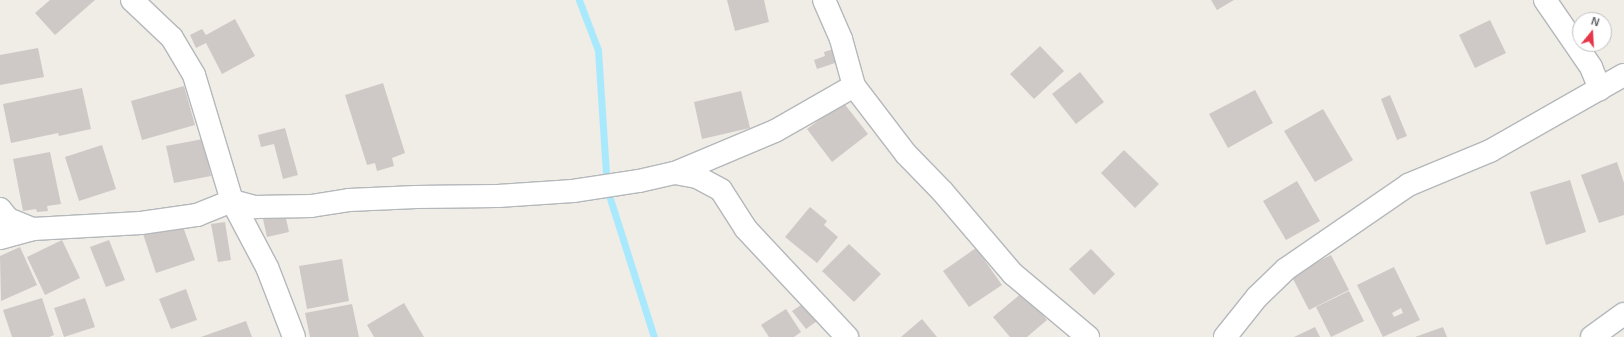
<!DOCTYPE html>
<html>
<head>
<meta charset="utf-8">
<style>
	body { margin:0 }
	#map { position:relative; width:1624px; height:337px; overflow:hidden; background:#f0ece6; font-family:Helvetica,sans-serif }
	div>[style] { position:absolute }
	.stream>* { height:7px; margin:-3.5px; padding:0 3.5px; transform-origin:3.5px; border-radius:3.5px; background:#a9e9fd }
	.building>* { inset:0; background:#cec9c6 }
	.roads { filter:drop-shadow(1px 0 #b4b8bb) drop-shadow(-1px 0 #b4b8bb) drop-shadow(0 1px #b4b8bb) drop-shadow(0 -1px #b4b8bb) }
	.minor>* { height:22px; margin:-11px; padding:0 11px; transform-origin:11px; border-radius:11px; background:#fff }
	span { translate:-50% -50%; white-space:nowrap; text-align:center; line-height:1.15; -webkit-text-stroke:3px #fff; paint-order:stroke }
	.north { position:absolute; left:1572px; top:12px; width:40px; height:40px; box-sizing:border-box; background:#fff; border:1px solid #bfc1c2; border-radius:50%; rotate:18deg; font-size:11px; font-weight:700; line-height:16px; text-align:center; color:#5e6366 }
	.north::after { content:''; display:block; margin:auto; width:14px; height:18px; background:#e63649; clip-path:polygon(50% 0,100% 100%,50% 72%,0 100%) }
</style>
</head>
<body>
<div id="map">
	<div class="stream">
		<i style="left:579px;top:0;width:53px;rotate:69.2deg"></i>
		<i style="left:598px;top:50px;width:139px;rotate:86.3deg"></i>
		<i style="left:607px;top:189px;width:155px;rotate:72.4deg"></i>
	</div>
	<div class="building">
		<i style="clip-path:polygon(50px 0,95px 0,55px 35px,35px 13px)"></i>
		<i style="clip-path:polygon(727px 0,764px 0,769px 22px,735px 31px)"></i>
		<i style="clip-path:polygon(1211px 0,1234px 0,1217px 10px)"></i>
		<i style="clip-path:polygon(235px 19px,255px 56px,222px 74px,206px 43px,196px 48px,190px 35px,202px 29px,206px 35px)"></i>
		<i style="clip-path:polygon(1490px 20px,1506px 53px,1475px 68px,1459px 35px)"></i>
		<i style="clip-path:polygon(1040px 46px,1064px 71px,1034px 99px,1010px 74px)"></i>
		<i style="clip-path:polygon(38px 48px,44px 77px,0 85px,0 55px)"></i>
		<i style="clip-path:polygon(837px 48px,841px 61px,817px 69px,814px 60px,825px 56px,824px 52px)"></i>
		<i style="clip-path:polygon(1080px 72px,1104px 102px,1076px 124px,1052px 94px)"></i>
		<i style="clip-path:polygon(383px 83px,405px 153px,392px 158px,394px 166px,377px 171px,375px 163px,367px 165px,345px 95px)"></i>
		<i style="clip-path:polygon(184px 86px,195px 125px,142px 140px,131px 101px)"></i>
		<i style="clip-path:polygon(82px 88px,91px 129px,59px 136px,58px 133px,11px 143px,3px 104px)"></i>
		<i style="clip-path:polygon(1255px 90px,1273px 123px,1228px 148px,1209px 114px)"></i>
		<i style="clip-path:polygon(741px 91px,750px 128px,702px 139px,694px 102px)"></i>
		<i style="clip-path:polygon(1390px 95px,1407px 136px,1397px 140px,1381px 99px)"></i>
		<i style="clip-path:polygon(843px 102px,868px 134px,832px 162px,807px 129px)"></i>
		<i style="clip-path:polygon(1323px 109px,1353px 160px,1315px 182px,1284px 131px)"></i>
		<i style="clip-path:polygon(285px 128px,298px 175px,283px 179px,274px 144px,261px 147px,258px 135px)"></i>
		<i style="clip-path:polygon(203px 139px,211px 176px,174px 183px,166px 146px)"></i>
		<i style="clip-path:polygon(102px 145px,116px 189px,79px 201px,65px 157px)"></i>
		<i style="clip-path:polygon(1124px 150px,1159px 184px,1135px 208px,1101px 173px)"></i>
		<i style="clip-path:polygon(50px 152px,61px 204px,47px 206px,48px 211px,37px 212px,36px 209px,23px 211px,13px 159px)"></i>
		<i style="clip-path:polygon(1617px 162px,1624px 183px,1624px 215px,1599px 223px,1581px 175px)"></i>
		<i style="clip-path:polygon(1570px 180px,1586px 232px,1546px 245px,1530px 192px)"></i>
		<i style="clip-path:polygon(1297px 181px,1320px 221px,1286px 240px,1263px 201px)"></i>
		<i style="clip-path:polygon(810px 207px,827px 221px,824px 225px,838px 237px,817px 263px,785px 237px)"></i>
		<i style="clip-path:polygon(285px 214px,289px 232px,267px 237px,263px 219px)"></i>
		<i style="clip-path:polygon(181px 221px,195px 260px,156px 273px,143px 234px)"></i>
		<i style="clip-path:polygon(225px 222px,231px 260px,218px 262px,211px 224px)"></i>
		<i style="clip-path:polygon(62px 240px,80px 278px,45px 295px,27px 257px)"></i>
		<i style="clip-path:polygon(109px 240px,125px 280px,106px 287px,90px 247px)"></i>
		<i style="clip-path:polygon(849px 244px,881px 274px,854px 302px,822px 271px)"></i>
		<i style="clip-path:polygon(20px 247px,37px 285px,1px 301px,0 256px)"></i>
		<i style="clip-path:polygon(976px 248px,1002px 285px,969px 307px,943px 271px)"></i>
		<i style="clip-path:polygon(1091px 249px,1115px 274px,1094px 295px,1069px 269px)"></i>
		<i style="clip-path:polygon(1331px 255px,1349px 290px,1309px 310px,1291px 275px)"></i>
		<i style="clip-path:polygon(342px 259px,349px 301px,307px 309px,299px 266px)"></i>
		<i style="clip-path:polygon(evenodd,1394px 267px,1420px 320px,1383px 337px,1357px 285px,1394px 267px,1401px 308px,1403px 313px,1394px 317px,1392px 313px,1401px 308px)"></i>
		<i style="clip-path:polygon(186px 289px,197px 320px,171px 329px,159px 299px)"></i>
		<i style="clip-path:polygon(1349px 291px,1364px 321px,1331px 337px,1316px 307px)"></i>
		<i style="clip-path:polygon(1023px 292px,1047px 320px,1027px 337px,1010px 337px,993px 317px)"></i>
		<i style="clip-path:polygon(42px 298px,54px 335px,49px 337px,12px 337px,3px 310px)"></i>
		<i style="clip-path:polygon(85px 298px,95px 327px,64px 337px,54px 308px)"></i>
		<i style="clip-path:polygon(404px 303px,424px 337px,374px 337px,367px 325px)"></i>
		<i style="clip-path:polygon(804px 303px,817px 321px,806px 329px,792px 311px)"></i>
		<i style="clip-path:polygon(352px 304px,359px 337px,310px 337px,305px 313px)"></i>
		<i style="clip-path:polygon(786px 309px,801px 332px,794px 337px,769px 337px,761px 325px)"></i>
		<i style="clip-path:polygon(922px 319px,937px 337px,901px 337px)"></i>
		<i style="clip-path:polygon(246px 321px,252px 337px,201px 337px)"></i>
		<i style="clip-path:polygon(1315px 327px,1320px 337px,1294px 337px)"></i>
		<i style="clip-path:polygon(1443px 327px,1447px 337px,1415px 337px)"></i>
	</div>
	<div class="roads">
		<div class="minor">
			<i style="left:132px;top:0;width:55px;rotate:43.5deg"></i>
			<i style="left:172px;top:38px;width:43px;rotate:59.3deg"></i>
			<i style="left:194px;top:75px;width:132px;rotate:73.2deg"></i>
			<i style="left:232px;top:201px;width:75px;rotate:62.1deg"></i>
			<i style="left:267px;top:267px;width:75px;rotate:68.9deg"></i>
			<i style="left:824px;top:0;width:43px;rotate:66.4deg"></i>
			<i style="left:841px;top:39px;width:49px;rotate:74.5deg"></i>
			<i style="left:854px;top:86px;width:86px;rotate:52.6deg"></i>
			<i style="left:906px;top:154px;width:52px;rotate:45.8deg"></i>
			<i style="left:942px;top:191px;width:109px;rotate:49.5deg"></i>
			<i style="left:1013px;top:274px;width:98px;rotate:40deg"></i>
			<i style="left:1545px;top:0;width:81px;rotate:55.5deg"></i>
			<i style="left:1591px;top:67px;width:24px;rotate:68deg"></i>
			<i style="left:675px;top:173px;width:22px;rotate:10deg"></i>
			<i style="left:697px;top:177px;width:27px;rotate:28deg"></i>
			<i style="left:721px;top:190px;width:46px;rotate:57.3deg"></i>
			<i style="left:746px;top:229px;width:148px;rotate:46.9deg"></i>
			<i style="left:0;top:209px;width:13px;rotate:51deg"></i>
			<i style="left:8px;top:219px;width:27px;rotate:22deg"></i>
			<i style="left:0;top:238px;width:34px;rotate:-15deg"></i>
			<i style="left:33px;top:229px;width:108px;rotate:-3.2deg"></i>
			<i style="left:141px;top:223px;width:57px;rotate:-8.1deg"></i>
			<i style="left:197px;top:215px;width:38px;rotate:-22deg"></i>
			<i style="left:232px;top:201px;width:24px;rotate:15deg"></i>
			<i style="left:255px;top:207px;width:56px;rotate:-1deg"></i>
			<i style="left:311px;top:206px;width:38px;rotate:-9deg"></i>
			<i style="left:349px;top:200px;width:67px;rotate:-2.6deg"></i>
			<i style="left:416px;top:197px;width:82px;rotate:-0.7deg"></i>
			<i style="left:498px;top:196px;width:75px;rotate:-3.8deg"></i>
			<i style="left:573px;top:191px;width:67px;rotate:-8.6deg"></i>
			<i style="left:639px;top:181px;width:37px;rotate:-13deg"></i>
			<i style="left:675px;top:173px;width:108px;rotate:-22.8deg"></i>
			<i style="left:775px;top:131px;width:91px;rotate:-29.7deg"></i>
			<i style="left:1225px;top:337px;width:51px;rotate:-51.3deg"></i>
			<i style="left:1257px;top:297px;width:40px;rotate:-44deg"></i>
			<i style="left:1286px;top:269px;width:148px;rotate:-34.5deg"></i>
			<i style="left:1408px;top:185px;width:89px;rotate:-22.5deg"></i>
			<i style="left:1490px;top:151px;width:154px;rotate:-29.6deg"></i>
			<i style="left:1592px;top:337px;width:39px;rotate:-36deg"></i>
		</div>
	</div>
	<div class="north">N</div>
</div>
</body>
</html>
